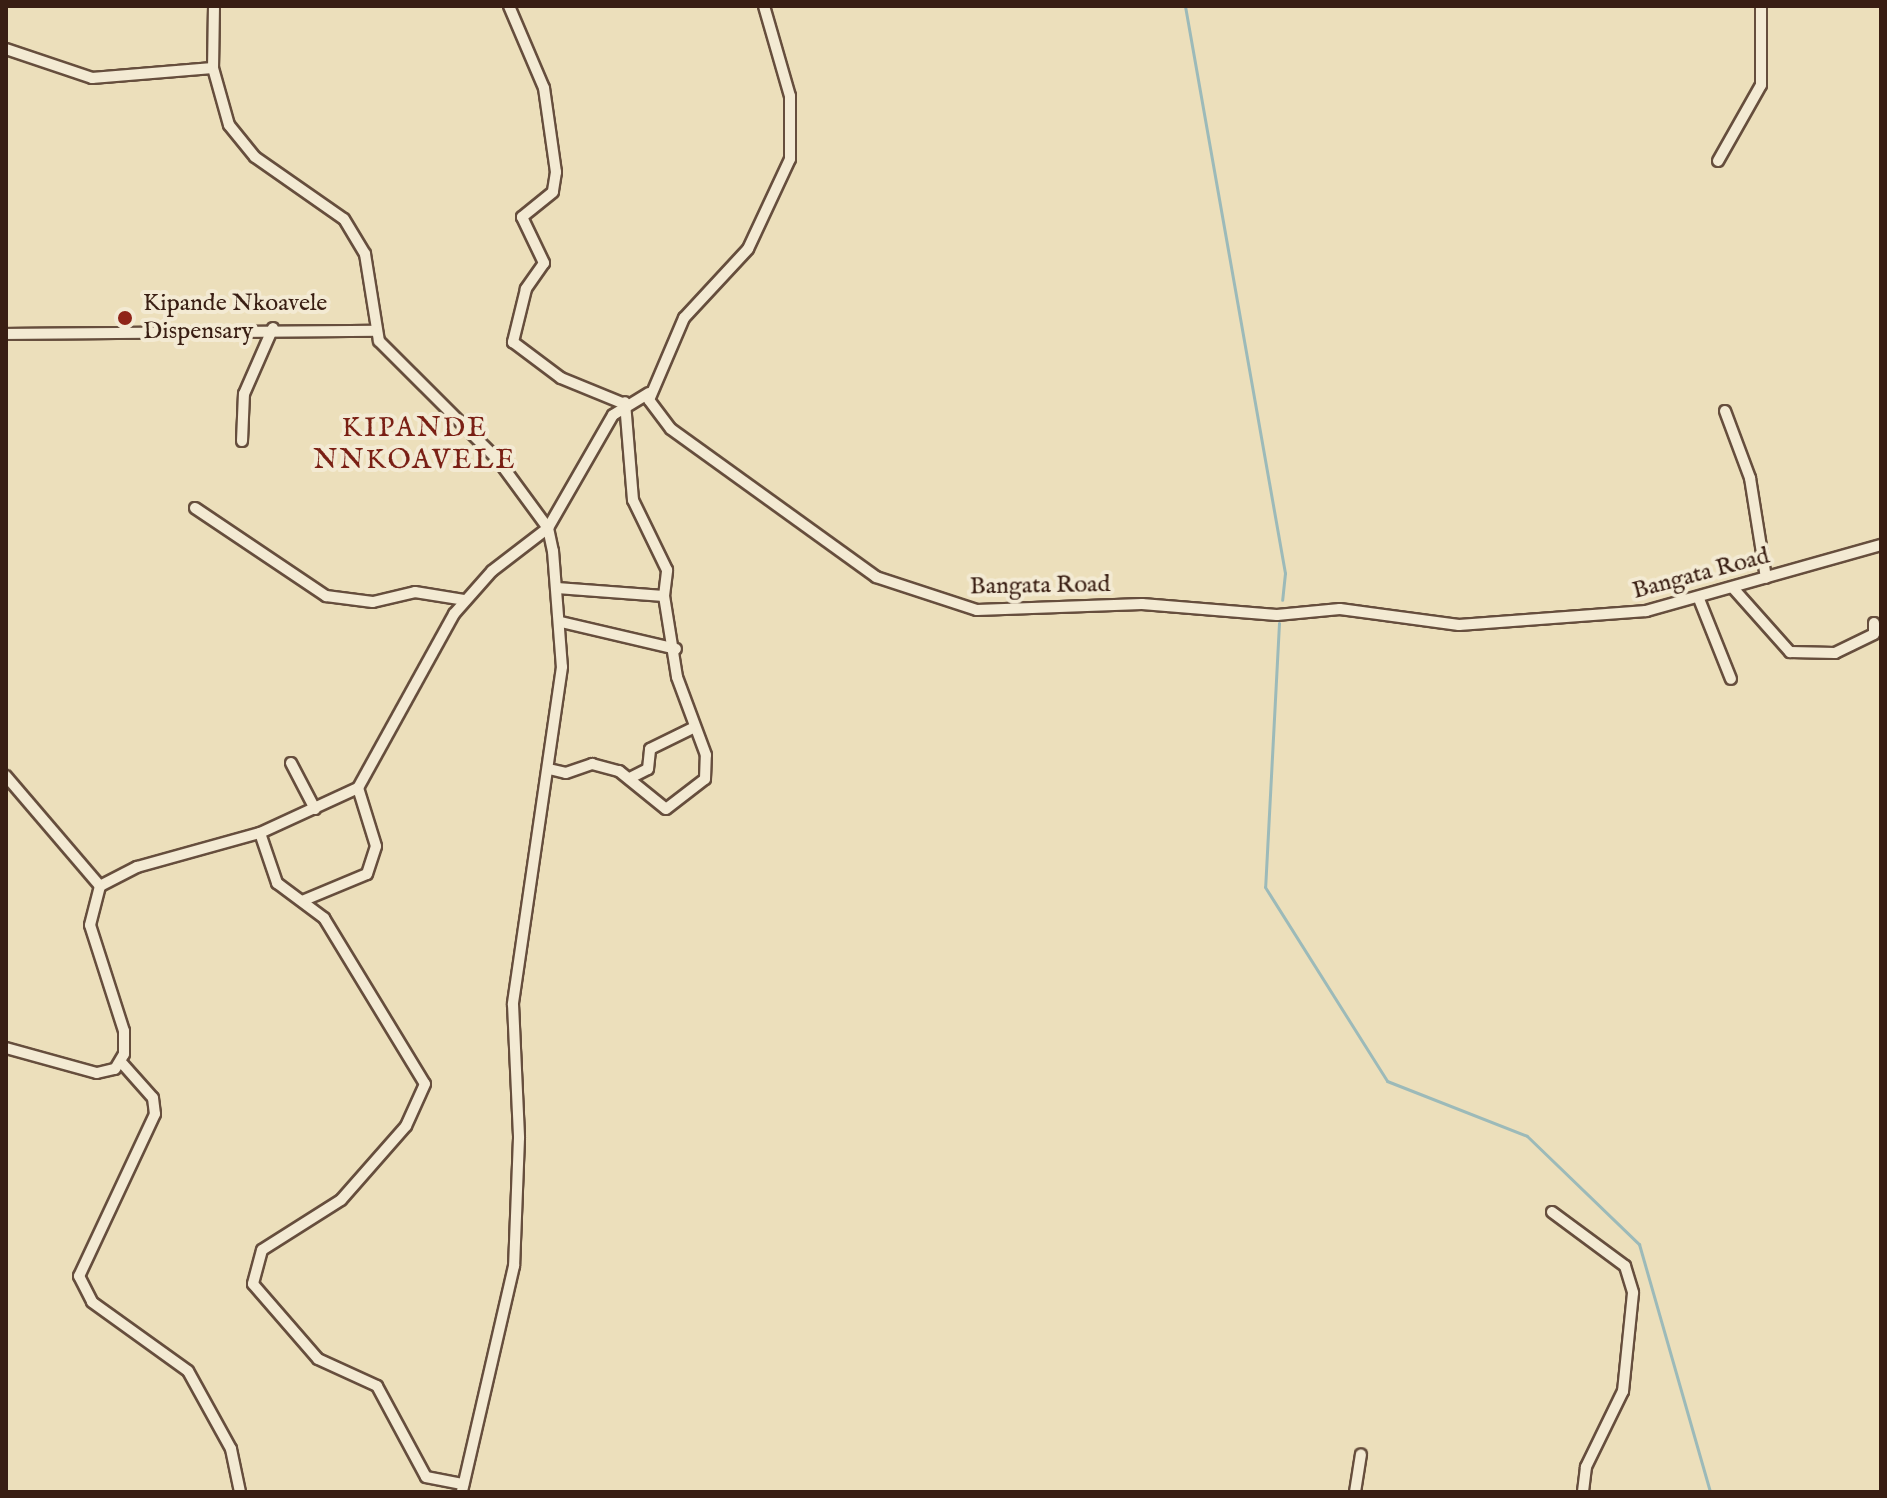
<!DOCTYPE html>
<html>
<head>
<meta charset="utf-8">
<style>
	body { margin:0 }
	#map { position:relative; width:1887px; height:1498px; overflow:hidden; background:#ecdfbb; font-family:"IM FELL English",serif }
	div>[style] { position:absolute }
	.stream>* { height:3px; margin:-1.5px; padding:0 1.5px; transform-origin:1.5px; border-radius:1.5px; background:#9cbab9 }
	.roads { filter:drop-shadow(2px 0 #664e3d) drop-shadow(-2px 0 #664e3d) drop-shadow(0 2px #664e3d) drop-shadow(0 -2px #664e3d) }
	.minor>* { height:10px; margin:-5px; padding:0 5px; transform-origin:5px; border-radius:5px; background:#f3ead3 }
	.dots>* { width:22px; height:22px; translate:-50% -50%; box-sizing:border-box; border:4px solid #f3ead3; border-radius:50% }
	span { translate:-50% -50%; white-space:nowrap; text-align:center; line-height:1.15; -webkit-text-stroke:8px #f3ead3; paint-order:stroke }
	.poi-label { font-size:24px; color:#391e13 }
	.left { translate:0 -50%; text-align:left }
	.street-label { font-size:24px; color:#391e13 }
	.quarter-label { font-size:28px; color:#7a1f14; letter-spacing:2px }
	.frame { position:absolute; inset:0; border:8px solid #391e13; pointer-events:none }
</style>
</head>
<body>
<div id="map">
	<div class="stream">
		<i style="left:1185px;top:6px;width:576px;rotate:80deg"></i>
		<i style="left:1285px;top:573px;width:27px;rotate:96deg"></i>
		<i style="left:1279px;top:623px;width:264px;rotate:93deg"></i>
		<i style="left:1265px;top:887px;width:229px;rotate:57.8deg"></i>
		<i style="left:1387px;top:1081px;width:150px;rotate:21.4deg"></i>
		<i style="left:1527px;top:1136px;width:156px;rotate:44deg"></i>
		<i style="left:1639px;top:1244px;width:258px;rotate:74deg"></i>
	</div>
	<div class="roads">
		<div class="minor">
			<i style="left:214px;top:6px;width:62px;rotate:90.9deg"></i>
			<i style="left:213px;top:68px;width:59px;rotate:74.3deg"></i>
			<i style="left:229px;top:125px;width:41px;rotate:50.9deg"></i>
			<i style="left:255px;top:157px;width:108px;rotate:34.9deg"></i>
			<i style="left:344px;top:219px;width:41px;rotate:59deg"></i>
			<i style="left:365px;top:254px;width:88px;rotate:80.9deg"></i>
			<i style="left:379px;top:341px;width:168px;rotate:45deg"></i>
			<i style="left:498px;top:460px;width:84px;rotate:53.7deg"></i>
			<i style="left:548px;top:528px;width:24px;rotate:78deg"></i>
			<i style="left:553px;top:551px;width:116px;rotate:85.6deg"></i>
			<i style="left:562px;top:667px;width:341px;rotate:98.3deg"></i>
			<i style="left:513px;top:1004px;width:134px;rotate:87.4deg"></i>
			<i style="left:519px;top:1138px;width:128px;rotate:92.2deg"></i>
			<i style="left:514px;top:1266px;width:232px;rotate:103deg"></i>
			<i style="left:509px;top:6px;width:89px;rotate:66.9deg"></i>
			<i style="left:544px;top:88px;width:85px;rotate:81.9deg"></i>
			<i style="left:556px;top:172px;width:20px;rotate:99deg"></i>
			<i style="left:553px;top:192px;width:40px;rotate:141deg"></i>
			<i style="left:522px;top:217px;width:51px;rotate:64.4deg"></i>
			<i style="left:544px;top:263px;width:32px;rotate:125deg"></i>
			<i style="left:526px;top:289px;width:55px;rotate:103.8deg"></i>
			<i style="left:513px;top:342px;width:60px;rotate:36.9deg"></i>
			<i style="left:561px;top:378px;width:66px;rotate:22.3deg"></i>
			<i style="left:764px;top:6px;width:94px;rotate:73.9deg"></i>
			<i style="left:790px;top:96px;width:63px;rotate:90deg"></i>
			<i style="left:790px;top:159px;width:99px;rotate:115deg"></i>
			<i style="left:748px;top:249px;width:94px;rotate:132.8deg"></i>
			<i style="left:684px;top:318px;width:89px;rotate:113.1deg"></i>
			<i style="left:649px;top:400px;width:36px;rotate:53deg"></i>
			<i style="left:671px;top:429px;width:253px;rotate:35.8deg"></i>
			<i style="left:876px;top:577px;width:106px;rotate:18.1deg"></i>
			<i style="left:977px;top:610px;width:165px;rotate:-2.1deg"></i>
			<i style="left:1142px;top:604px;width:135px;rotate:4.7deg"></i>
			<i style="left:1277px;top:615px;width:63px;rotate:-5.4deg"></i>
			<i style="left:1340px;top:609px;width:120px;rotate:7.7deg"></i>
			<i style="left:1459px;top:625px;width:188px;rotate:-4.3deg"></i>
			<i style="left:1646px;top:611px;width:244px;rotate:-15.7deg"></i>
			<i style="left:6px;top:49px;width:91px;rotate:18.6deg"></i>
			<i style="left:92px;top:78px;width:121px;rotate:-4.7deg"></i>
			<i style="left:1718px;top:161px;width:87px;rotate:-60.5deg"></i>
			<i style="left:1761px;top:85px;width:79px;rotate:-90deg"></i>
			<i style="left:6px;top:334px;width:368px;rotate:-0.5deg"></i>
			<i style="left:1725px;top:411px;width:72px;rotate:69.5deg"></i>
			<i style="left:1750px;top:478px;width:101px;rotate:80.9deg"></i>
			<i style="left:242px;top:441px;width:47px;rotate:-87.6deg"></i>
			<i style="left:244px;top:394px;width:72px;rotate:-66.3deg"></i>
			<i style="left:195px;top:508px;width:158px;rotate:33.9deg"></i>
			<i style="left:326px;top:596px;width:47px;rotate:7.3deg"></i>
			<i style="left:373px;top:602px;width:43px;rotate:-13.4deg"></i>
			<i style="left:415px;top:592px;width:51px;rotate:9.1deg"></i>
			<i style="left:557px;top:588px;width:107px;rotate:4.3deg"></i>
			<i style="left:1733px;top:588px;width:86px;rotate:48.3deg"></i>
			<i style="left:1790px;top:652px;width:45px;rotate:1.3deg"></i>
			<i style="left:1835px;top:653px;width:43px;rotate:-26deg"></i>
			<i style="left:1874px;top:634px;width:11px;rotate:-90deg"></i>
			<i style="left:1699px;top:599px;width:86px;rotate:68.2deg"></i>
			<i style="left:561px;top:622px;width:118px;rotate:13.2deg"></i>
			<i style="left:291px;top:763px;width:52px;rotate:62.4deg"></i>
			<i style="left:549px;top:769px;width:17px;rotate:13deg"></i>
			<i style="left:566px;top:773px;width:28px;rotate:-19deg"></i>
			<i style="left:592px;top:764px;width:28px;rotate:15deg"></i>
			<i style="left:619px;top:771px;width:60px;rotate:39deg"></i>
			<i style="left:666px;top:809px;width:49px;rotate:-37.6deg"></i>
			<i style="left:705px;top:779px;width:24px;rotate:-88deg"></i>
			<i style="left:706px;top:755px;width:83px;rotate:-110.4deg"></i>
			<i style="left:677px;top:677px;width:82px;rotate:-99.1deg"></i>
			<i style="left:664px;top:596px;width:26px;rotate:-83deg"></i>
			<i style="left:667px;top:570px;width:78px;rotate:-115.9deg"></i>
			<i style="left:633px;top:500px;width:98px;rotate:-94.7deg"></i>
			<i style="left:6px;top:776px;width:145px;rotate:49.5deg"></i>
			<i style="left:630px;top:778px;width:20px;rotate:-27deg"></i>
			<i style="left:648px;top:769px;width:20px;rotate:-84deg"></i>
			<i style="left:650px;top:749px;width:50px;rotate:-26.1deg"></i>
			<i style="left:260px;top:833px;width:53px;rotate:71.2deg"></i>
			<i style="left:277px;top:883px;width:59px;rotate:36.7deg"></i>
			<i style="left:324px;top:918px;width:194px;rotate:58.7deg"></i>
			<i style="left:425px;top:1084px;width:46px;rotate:114.3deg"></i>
			<i style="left:406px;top:1126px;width:98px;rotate:131.3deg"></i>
			<i style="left:341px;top:1200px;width:93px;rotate:147.7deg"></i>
			<i style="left:262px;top:1250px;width:35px;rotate:105deg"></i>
			<i style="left:253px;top:1284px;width:99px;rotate:49.1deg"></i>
			<i style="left:318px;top:1359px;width:65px;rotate:24.6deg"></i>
			<i style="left:377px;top:1386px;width:103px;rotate:61.7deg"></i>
			<i style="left:426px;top:1477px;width:38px;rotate:11deg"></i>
			<i style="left:302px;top:901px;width:70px;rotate:-22.6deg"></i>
			<i style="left:367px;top:874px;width:29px;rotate:-72deg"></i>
			<i style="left:376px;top:846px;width:61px;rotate:-107.2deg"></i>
			<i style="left:6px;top:1048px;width:94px;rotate:15.4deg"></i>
			<i style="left:97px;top:1073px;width:18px;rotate:-13deg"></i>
			<i style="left:115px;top:1069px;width:17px;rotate:-59deg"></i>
			<i style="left:124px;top:1054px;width:23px;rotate:-90deg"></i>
			<i style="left:124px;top:1031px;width:111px;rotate:-107.8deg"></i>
			<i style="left:90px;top:925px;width:40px;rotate:-75.6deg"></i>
			<i style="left:100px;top:886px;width:42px;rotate:-27.2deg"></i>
			<i style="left:137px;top:867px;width:128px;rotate:-15.5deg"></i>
			<i style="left:260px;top:833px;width:108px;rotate:-24.7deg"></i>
			<i style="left:358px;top:788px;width:199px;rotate:-61.1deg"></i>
			<i style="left:454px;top:614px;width:57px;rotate:-48.5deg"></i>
			<i style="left:492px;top:571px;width:71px;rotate:-37.5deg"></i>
			<i style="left:548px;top:528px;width:130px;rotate:-60.1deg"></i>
			<i style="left:613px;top:415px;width:42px;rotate:-31.4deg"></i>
			<i style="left:121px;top:1062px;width:48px;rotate:48.4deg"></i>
			<i style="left:153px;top:1098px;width:16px;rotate:83deg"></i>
			<i style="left:155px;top:1114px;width:179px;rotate:115.1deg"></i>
			<i style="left:79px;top:1276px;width:29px;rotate:63deg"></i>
			<i style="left:92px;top:1302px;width:118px;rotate:35.7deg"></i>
			<i style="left:188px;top:1371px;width:89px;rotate:61.1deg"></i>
			<i style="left:231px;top:1449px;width:44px;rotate:78.2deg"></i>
			<i style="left:1552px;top:1212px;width:91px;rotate:36.5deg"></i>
			<i style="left:1625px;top:1266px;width:28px;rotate:73deg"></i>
			<i style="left:1633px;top:1293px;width:99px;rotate:95.8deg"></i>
			<i style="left:1623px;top:1391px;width:85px;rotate:116deg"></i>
			<i style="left:1586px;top:1467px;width:25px;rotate:97deg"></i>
			<i style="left:1355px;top:1492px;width:38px;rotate:-81deg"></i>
		</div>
	</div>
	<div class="dots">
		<i style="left:125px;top:318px;background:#8f2418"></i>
	</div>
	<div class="poi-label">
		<span class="left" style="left:143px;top:318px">Kipande Nkoavele<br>Dispensary</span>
	</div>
	<div class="street-label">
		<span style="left:1701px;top:574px;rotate:-15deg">Bangata Road</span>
		<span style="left:1040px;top:586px;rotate:-1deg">Bangata Road</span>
	</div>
	<div class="quarter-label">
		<span style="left:415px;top:445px">KIPANDE<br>NNKOAVELE</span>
	</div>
	<div class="frame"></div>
</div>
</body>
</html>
